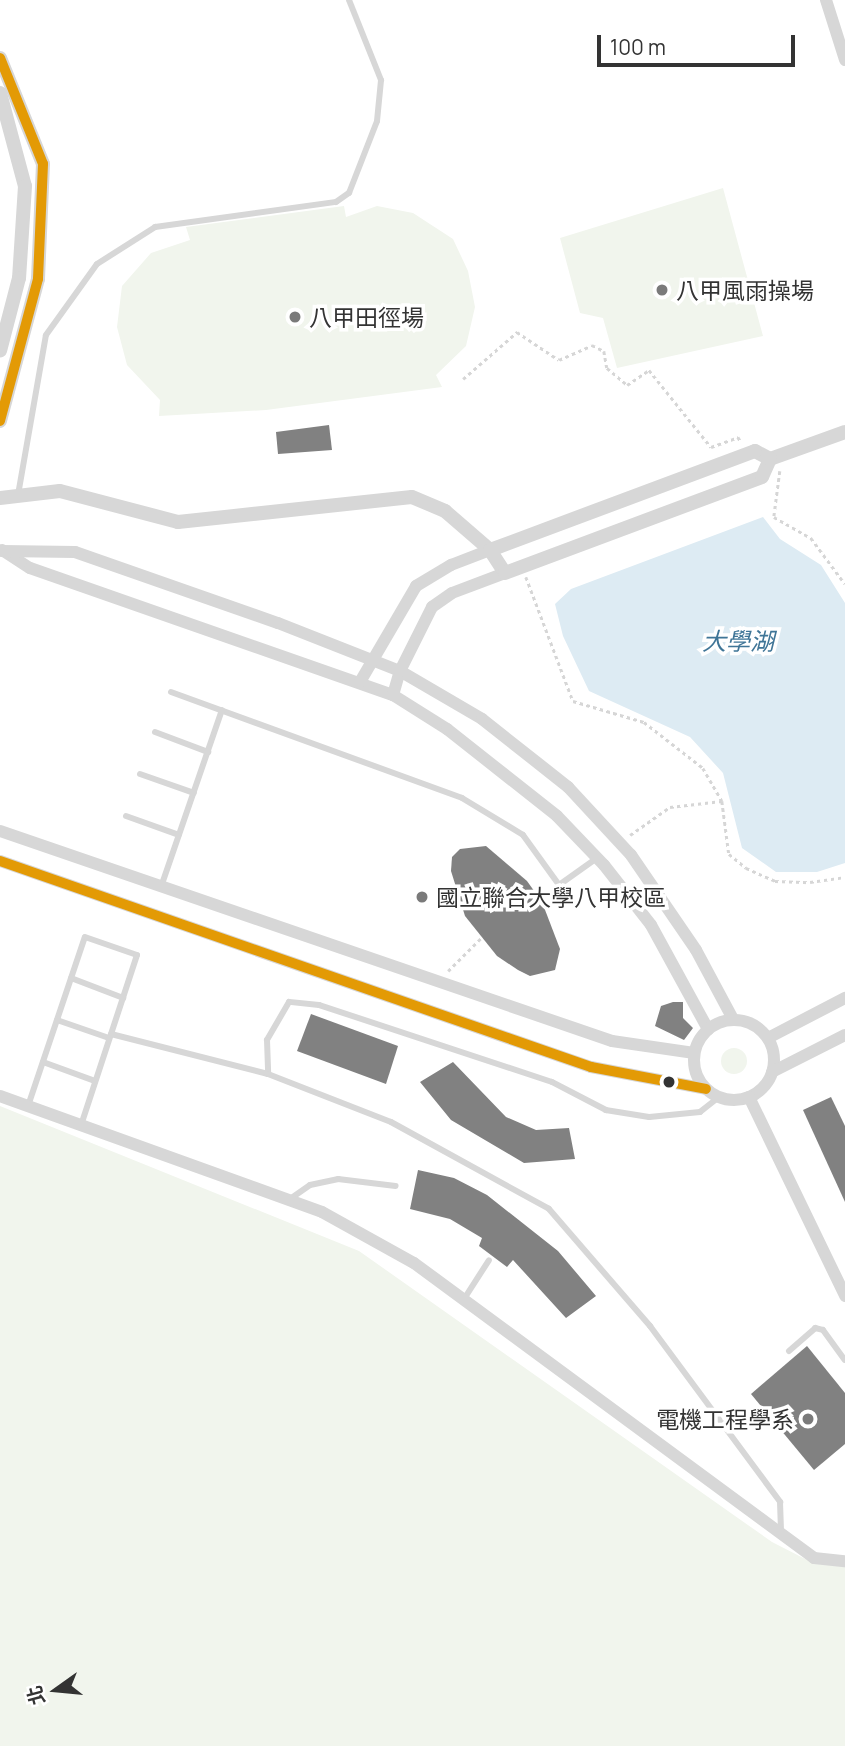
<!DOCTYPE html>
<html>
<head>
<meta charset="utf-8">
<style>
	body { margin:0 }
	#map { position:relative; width:845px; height:1746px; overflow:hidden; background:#fff; font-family:Manrope,"Noto Sans TC",sans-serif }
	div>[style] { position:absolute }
	.green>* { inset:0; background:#f1f5ed }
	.round { border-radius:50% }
	.water>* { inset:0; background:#ddebf3 }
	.building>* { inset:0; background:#818181 }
	.path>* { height:2.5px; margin-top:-1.25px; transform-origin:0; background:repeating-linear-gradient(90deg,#d6d6d6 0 3.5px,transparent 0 7px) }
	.service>* { height:6px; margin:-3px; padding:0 3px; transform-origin:3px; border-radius:3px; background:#d7d7d7 }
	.minor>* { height:12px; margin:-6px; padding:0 6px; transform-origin:6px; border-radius:6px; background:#d7d7d7 }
	.minor>.ring { margin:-6px; padding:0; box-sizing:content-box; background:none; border:12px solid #d7d7d7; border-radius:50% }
	.tertiary>* { height:14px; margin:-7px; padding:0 7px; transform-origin:7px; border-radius:7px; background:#d7d7d7 }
	.bus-1>* { height:10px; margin:-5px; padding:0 5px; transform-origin:5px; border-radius:5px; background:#e39a05 }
	.dots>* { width:19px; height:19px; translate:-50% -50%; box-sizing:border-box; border:4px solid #fff; border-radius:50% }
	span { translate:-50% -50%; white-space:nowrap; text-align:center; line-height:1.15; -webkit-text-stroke:7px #fff; paint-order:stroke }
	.poi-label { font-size:23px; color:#333 }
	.left { translate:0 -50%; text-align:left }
	.right { translate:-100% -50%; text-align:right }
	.water-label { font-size:24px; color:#3f7597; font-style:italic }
	.north { position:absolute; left:21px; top:1655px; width:70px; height:70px; -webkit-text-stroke:5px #fff; paint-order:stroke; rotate:255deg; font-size:19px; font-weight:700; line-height:28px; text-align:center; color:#333 }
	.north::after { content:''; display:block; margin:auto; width:24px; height:32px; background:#333; clip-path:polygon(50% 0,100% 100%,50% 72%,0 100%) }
	.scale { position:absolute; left:597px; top:35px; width:198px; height:32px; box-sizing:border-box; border:4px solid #333; border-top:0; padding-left:9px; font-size:21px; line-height:24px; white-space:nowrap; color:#333; -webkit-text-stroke:5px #fff; paint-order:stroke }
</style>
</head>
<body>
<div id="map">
	<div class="green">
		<i style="clip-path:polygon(723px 188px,763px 336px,617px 368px,603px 318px,580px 313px,560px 238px)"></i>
		<i style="clip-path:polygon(344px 206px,346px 217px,377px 206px,413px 213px,453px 239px,468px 271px,475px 307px,466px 346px,436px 375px,442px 387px,266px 410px,159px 416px,160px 400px,127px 365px,117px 327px,122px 286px,151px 253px,190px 240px,186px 227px)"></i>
		<i class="round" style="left:721px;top:1048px;width:26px;height:26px"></i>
		<i style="clip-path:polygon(0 1106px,359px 1251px,772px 1542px,815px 1564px,845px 1562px,845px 1746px,0 1746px)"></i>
	</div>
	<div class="water">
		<i style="clip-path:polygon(763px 517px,780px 539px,821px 565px,845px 603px,845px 863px,817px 872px,776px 872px,742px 848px,723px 773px,690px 737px,589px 691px,563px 636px,555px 604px,571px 589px)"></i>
	</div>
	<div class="building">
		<i style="clip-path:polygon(329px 425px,332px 450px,278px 454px,276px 432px)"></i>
		<i style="clip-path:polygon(486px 846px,527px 881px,542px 902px,560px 949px,555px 970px,530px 976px,518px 970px,497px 956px,465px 916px,451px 871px,452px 857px,460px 849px)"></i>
		<i style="clip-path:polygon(673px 1002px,683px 1002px,683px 1018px,693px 1028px,684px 1040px,655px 1026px,661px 1006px)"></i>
		<i style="clip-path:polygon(311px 1014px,398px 1046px,386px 1084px,297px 1051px)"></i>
		<i style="clip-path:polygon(453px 1062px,506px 1117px,536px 1130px,569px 1128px,575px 1159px,524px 1163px,451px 1120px,420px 1082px)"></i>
		<i style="clip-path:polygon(831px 1097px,845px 1126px,845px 1202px,803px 1110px)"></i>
		<i style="clip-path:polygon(418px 1170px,454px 1178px,487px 1195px,558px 1251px,596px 1296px,566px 1318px,513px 1260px,507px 1267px,479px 1246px,482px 1238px,450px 1219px,410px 1209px)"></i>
		<i style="clip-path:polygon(807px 1346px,845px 1393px,845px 1444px,814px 1470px,751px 1394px)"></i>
	</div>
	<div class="path">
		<i style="left:463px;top:379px;width:72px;rotate:-41deg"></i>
		<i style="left:517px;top:332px;width:50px;rotate:33.7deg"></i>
		<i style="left:559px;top:360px;width:36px;rotate:-24deg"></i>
		<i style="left:592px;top:345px;width:13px;rotate:27deg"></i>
		<i style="left:604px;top:351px;width:17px;rotate:80deg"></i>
		<i style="left:607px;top:368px;width:26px;rotate:40deg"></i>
		<i style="left:627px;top:385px;width:27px;rotate:-34deg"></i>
		<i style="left:649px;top:370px;width:99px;rotate:51.2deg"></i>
		<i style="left:711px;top:447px;width:29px;rotate:-20deg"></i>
		<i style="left:738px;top:437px;width:6px;rotate:59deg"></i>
		<i style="left:780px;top:471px;width:46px;rotate:97.4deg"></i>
		<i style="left:774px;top:517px;width:43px;rotate:29.6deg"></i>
		<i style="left:811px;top:538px;width:57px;rotate:53.5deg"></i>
		<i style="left:526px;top:577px;width:133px;rotate:69.2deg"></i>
		<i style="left:573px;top:701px;width:74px;rotate:16.5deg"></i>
		<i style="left:644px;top:722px;width:75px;rotate:37.9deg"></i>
		<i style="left:703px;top:768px;width:38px;rotate:60deg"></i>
		<i style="left:722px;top:801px;width:53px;rotate:82.5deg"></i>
		<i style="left:729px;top:854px;width:22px;rotate:39deg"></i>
		<i style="left:746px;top:868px;width:32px;rotate:24deg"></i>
		<i style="left:775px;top:881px;width:35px;rotate:2deg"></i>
		<i style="left:810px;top:882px;width:35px;rotate:-8deg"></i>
		<i style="left:630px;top:835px;width:49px;rotate:-35deg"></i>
		<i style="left:670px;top:807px;width:52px;rotate:-6.6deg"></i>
		<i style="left:448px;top:971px;width:48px;rotate:-45deg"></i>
	</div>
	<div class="service">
		<i style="left:18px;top:495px;width:162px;rotate:-80.1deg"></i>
		<i style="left:46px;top:335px;width:87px;rotate:-54.3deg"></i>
		<i style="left:97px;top:264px;width:69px;rotate:-32.5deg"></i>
		<i style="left:155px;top:227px;width:183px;rotate:-7.9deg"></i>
		<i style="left:336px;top:202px;width:16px;rotate:-35deg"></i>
		<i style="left:349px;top:193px;width:77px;rotate:-68.7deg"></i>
		<i style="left:377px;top:121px;width:41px;rotate:-84.4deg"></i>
		<i style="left:381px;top:80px;width:86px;rotate:-111.8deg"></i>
		<i style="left:171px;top:692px;width:310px;rotate:20deg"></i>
		<i style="left:462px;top:798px;width:71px;rotate:31.2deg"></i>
		<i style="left:523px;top:835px;width:62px;rotate:54.2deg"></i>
		<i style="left:559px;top:885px;width:47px;rotate:-35.4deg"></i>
		<i style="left:155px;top:732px;width:57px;rotate:20.7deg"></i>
		<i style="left:140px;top:774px;width:57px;rotate:19.4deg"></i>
		<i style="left:126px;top:816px;width:56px;rotate:19.7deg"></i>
		<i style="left:162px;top:884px;width:184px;rotate:-71deg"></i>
		<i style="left:71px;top:978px;width:56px;rotate:21deg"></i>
		<i style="left:57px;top:1020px;width:55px;rotate:19.1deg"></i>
		<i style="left:111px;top:1034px;width:162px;rotate:14.3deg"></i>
		<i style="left:43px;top:1062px;width:55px;rotate:20.1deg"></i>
		<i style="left:719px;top:1097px;width:24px;rotate:142deg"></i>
		<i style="left:700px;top:1112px;width:51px;rotate:174.4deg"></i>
		<i style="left:649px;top:1117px;width:44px;rotate:-170.8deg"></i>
		<i style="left:606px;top:1110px;width:61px;rotate:-152.6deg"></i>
		<i style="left:552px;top:1082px;width:245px;rotate:-161.7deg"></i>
		<i style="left:319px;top:1005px;width:30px;rotate:-174deg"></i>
		<i style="left:289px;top:1002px;width:44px;rotate:120.1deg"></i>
		<i style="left:267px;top:1040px;width:34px;rotate:88deg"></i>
		<i style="left:268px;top:1074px;width:132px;rotate:21.3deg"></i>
		<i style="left:391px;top:1122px;width:180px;rotate:28.8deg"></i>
		<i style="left:549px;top:1209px;width:155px;rotate:49.2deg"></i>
		<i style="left:650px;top:1326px;width:219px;rotate:53.5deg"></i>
		<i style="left:780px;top:1502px;width:31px;rotate:88deg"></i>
		<i style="left:28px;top:1106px;width:178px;rotate:-71.4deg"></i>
		<i style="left:85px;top:937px;width:55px;rotate:19.1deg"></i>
		<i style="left:137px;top:955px;width:179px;rotate:108.2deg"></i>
		<i style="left:290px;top:1199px;width:24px;rotate:-35deg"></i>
		<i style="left:310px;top:1185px;width:29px;rotate:-12deg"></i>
		<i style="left:338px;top:1179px;width:58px;rotate:6.9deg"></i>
		<i style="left:464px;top:1299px;width:46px;rotate:-57.3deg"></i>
		<i style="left:789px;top:1351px;width:35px;rotate:-41deg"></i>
		<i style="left:815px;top:1328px;width:8px;rotate:14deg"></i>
		<i style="left:823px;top:1330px;width:37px;rotate:54deg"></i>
	</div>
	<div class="minor">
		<i style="left:826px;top:0;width:63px;rotate:72.4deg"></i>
		<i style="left:2px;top:550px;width:33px;rotate:33deg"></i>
		<i style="left:30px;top:568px;width:385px;rotate:19.3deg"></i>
		<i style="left:393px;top:695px;width:64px;rotate:32.2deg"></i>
		<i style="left:447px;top:729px;width:140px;rotate:38.3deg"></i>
		<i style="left:557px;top:816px;width:68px;rotate:46.2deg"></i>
		<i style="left:604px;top:865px;width:76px;rotate:51.9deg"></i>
		<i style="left:651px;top:925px;width:119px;rotate:61.3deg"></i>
		<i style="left:2px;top:551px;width:73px;rotate:0.8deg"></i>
		<i style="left:75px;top:552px;width:215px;rotate:19.3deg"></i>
		<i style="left:278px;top:623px;width:131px;rotate:21.5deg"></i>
		<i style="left:400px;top:671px;width:95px;rotate:30.3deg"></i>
		<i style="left:482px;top:719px;width:110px;rotate:38.3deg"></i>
		<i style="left:568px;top:787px;width:93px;rotate:47.2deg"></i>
		<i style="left:631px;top:855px;width:115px;rotate:55.6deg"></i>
		<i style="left:696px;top:950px;width:78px;rotate:61.8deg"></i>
		<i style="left:360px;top:682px;width:111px;rotate:-59.7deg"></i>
		<i style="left:416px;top:586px;width:41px;rotate:-31deg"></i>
		<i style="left:451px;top:565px;width:42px;rotate:-21deg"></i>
		<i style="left:393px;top:695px;width:25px;rotate:-74deg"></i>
		<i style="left:400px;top:671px;width:72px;rotate:-63.4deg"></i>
		<i style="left:432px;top:607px;width:24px;rotate:-35deg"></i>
		<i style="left:452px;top:593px;width:57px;rotate:-20.7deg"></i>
		<i style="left:0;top:831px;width:647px;rotate:18.94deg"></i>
		<i style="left:612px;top:1041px;width:83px;rotate:8.3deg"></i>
		<i style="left:0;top:861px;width:626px;rotate:19.22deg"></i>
		<i style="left:591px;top:1067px;width:117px;rotate:10.8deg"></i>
		<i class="ring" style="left:694px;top:1020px;width:68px;height:68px"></i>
		<i style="left:768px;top:1038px;width:87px;rotate:-27.5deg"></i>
		<i style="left:772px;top:1072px;width:82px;rotate:-26.9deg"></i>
		<i style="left:0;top:1096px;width:342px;rotate:19.8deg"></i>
		<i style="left:322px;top:1212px;width:105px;rotate:29deg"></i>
		<i style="left:414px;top:1263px;width:497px;rotate:36.4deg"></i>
		<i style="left:814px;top:1558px;width:31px;rotate:6deg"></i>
		<i style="left:749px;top:1097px;width:221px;rotate:64.2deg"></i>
	</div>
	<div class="tertiary">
		<i style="left:0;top:58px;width:114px;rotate:67.9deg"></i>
		<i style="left:43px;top:164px;width:115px;rotate:92.5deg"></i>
		<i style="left:38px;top:279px;width:147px;rotate:105deg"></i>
		<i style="left:0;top:93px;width:96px;rotate:75deg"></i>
		<i style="left:25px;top:186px;width:92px;rotate:93.7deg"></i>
		<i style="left:19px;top:278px;width:75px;rotate:104.6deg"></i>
		<i style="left:770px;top:459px;width:80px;rotate:-19.8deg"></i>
		<i style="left:0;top:498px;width:60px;rotate:-6.7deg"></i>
		<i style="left:60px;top:491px;width:122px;rotate:14.7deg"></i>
		<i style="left:178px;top:522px;width:235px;rotate:-6.1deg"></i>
		<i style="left:412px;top:497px;width:36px;rotate:23deg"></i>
		<i style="left:445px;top:511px;width:60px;rotate:40.9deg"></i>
		<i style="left:490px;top:550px;width:27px;rotate:57deg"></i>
		<i style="left:505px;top:573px;width:274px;rotate:-20.5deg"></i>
		<i style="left:762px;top:477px;width:20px;rotate:-66deg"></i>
		<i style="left:770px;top:459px;width:17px;rotate:-152deg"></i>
		<i style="left:755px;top:451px;width:283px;rotate:159.5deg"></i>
	</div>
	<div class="bus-1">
		<i style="left:0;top:58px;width:114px;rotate:67.9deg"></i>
		<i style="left:43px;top:164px;width:115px;rotate:92.5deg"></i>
		<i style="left:38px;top:279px;width:147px;rotate:105deg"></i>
		<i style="left:0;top:861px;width:626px;rotate:19.22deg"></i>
		<i style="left:591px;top:1067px;width:117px;rotate:10.8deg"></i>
	</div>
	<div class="dots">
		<i style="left:662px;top:290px;background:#7a7a7a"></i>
		<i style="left:295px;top:317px;background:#7a7a7a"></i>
		<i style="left:422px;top:897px;background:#7a7a7a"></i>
		<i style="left:669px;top:1082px;background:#333"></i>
		<i style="left:808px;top:1419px;background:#7a7a7a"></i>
	</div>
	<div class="poi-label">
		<span class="left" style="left:676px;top:290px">八甲風雨操場</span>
		<span class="left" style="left:309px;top:317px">八甲田徑場</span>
		<span class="left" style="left:436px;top:897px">國立聯合大學八甲校區</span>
		<span class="right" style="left:794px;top:1419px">電機工程學系</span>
	</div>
	<div class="water-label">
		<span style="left:738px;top:641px">大學湖</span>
	</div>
	<div class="north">北</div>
	<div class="scale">100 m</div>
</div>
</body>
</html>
